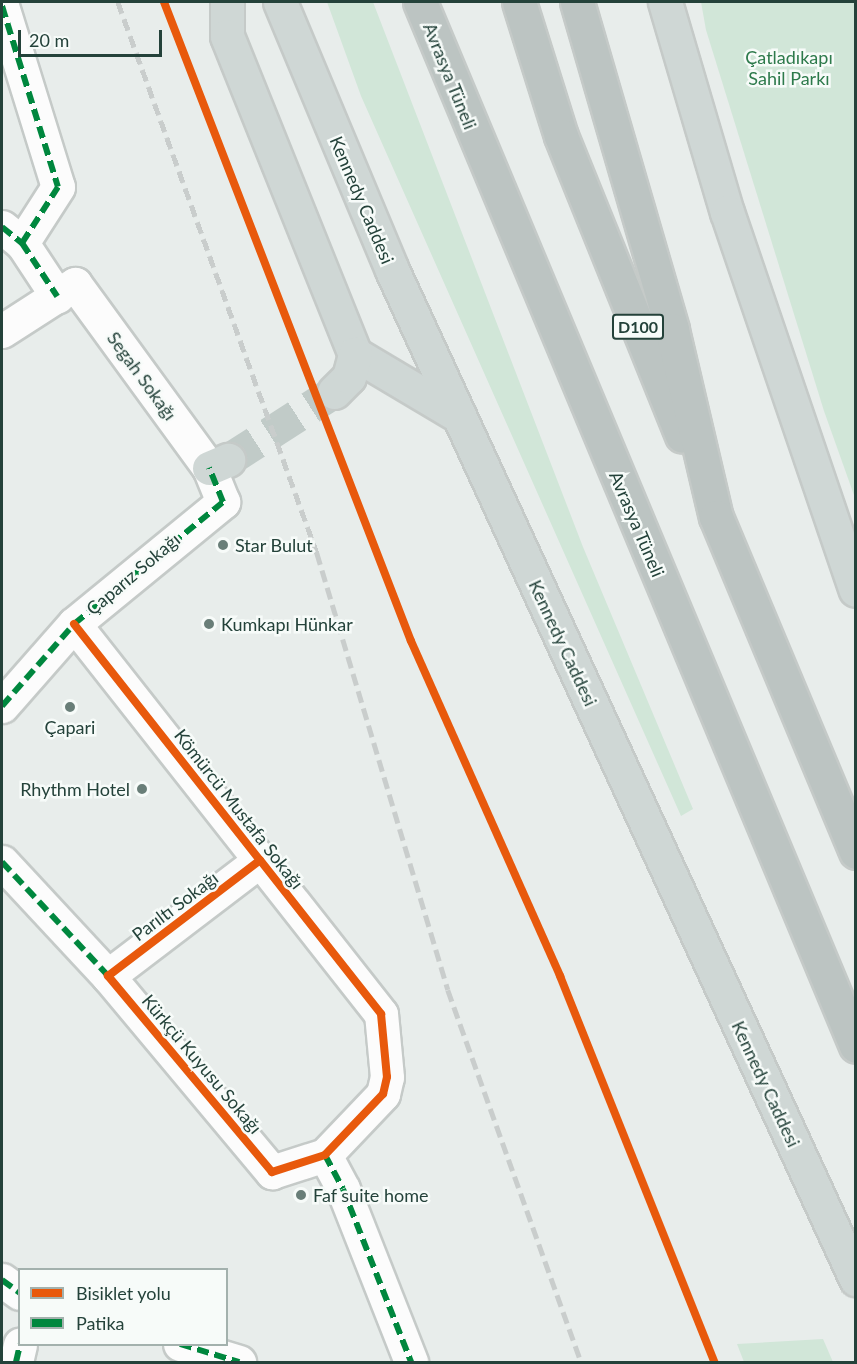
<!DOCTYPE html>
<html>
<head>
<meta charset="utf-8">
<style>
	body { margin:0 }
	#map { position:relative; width:857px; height:1364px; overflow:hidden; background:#e8edeb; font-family:Lato,sans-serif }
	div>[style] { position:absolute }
	.green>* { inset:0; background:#d1e6d8 }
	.primary-tunnel>* { height:33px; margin-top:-16.5px; transform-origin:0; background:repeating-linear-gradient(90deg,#c1cbc8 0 33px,transparent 0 49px) }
	.roads { filter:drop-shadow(2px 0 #c5cac8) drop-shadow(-2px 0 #c5cac8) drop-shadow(0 2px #c5cac8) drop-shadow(0 -2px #c5cac8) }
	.street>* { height:33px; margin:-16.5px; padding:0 16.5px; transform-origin:16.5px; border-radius:16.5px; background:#fcfcfc }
	.secondary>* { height:33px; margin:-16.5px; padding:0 16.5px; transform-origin:16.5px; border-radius:16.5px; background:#fcfcfc }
	.primary>* { height:33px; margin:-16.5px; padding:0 16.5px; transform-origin:16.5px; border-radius:16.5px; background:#cfd7d5 }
	.highway>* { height:33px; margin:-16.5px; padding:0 16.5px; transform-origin:16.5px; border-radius:16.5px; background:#bcc4c2 }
	.rail>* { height:4.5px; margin-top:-2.25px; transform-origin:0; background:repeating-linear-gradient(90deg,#c9cdcc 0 12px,transparent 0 18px) }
	.quiet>* { height:6px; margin-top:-3px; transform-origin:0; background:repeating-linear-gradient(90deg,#00873e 0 12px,transparent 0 18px) }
	.cycleway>* { height:8px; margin:-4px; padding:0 4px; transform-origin:4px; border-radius:4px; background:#e8590c }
	.dots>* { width:16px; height:16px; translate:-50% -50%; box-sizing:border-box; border:3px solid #f7fbf9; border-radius:50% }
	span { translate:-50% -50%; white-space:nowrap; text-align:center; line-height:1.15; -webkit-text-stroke:5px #f7fbf9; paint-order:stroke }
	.shield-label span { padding:2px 4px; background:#f7fbf9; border:2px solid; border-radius:4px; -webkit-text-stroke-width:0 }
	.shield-label { font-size:16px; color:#24423a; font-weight:700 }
	.park-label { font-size:18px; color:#2d7a4b }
	.street-label { font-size:18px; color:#24423a }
	.poi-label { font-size:18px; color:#24423a }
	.left { translate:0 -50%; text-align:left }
	.right { translate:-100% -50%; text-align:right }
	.frame { position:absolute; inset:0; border:3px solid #24423a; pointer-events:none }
	.legend { position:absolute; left:18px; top:1268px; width:210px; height:78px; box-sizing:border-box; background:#f7fbf9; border:2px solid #a3b1ad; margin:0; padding:8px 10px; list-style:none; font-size:18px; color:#24423a }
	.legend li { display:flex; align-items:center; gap:12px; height:30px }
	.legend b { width:30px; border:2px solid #a3b1ad }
	.scale { position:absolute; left:18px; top:30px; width:144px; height:27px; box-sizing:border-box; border:3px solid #24423a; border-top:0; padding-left:8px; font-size:18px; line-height:21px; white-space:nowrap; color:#24423a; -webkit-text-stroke:4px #f7fbf9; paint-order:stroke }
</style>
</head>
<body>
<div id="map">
	<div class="green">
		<i style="clip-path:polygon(327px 2px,373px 2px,583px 547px,693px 809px,681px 816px,361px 96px)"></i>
		<i style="clip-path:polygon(701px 2px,855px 2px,855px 498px,824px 411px,706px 30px)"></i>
		<i style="clip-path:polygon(823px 1339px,833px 1362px,744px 1362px,737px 1344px)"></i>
	</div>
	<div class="primary-tunnel">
		<i style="left:228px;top:460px;width:126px;rotate:-32.7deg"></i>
	</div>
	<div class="roads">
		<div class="street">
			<i style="left:2px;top:6px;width:189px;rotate:72.8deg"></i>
			<i style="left:58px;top:187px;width:67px;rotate:122.7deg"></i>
			<i style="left:2px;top:227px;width:26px;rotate:39deg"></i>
			<i style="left:22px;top:243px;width:64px;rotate:56.6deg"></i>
			<i style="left:2px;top:706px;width:109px;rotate:-48.7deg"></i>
			<i style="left:74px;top:624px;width:193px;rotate:-39.3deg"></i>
			<i style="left:223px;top:502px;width:37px;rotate:-112deg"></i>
			<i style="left:2px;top:862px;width:156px;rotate:47.1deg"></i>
			<i style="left:108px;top:976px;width:256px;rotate:50.1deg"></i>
			<i style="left:272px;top:1172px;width:56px;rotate:-17.8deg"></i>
			<i style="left:325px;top:1155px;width:84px;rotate:-46.4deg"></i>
			<i style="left:383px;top:1094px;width:17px;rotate:-77deg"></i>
			<i style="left:387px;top:1077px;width:63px;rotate:-95.4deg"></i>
			<i style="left:381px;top:1014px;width:496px;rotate:-128.2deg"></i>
			<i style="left:108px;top:976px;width:191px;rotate:-37.3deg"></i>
			<i style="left:325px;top:1155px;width:38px;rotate:62deg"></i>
			<i style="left:343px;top:1189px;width:186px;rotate:68.5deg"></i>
			<i style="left:2px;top:1280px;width:22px;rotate:36deg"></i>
			<i style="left:180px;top:1344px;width:62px;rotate:17deg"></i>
			<i style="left:16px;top:1362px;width:18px;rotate:-77deg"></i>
		</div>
		<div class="secondary">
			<i style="left:2px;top:331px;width:87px;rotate:-32.8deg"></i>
			<i style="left:75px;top:284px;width:228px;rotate:53.9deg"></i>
		</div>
		<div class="primary">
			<i style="left:227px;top:2px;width:34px;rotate:90deg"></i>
			<i style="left:227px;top:36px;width:343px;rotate:68.1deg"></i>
			<i style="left:355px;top:354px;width:121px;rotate:30.8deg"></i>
			<i style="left:280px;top:2px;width:290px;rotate:67.3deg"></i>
			<i style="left:392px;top:270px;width:1111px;rotate:65.3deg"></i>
			<i style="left:665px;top:2px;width:219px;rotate:73.6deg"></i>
			<i style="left:727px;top:212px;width:399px;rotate:71.2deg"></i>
			<i style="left:334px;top:392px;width:21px;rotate:-45deg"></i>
			<i style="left:349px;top:377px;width:24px;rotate:-75deg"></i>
			<i style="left:209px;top:468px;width:21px;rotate:-23deg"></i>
		</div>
		<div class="highway">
			<i style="left:420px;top:2px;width:1131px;rotate:67.33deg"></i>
			<i style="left:519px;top:2px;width:140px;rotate:72.6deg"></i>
			<i style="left:561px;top:136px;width:323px;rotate:68deg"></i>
			<i style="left:577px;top:2px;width:341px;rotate:73.8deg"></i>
			<i style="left:672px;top:330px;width:192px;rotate:76.8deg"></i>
			<i style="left:716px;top:517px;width:363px;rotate:67.3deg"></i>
		</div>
	</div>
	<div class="rail">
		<i style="left:118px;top:2px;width:586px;rotate:70.14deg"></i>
		<i style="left:317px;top:553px;width:456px;rotate:73.3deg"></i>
		<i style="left:448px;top:990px;width:395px;rotate:70.3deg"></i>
	</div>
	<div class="quiet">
		<i style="left:2px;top:6px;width:189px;rotate:72.8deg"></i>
		<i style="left:58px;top:187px;width:67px;rotate:122.7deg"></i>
		<i style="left:2px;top:227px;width:26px;rotate:39deg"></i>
		<i style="left:22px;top:243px;width:64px;rotate:56.6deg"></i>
		<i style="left:2px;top:706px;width:109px;rotate:-48.7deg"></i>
		<i style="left:74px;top:624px;width:193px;rotate:-39.3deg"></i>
		<i style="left:223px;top:502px;width:37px;rotate:-112deg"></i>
		<i style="left:2px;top:862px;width:160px;rotate:47deg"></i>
		<i style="left:325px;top:1155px;width:38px;rotate:62deg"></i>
		<i style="left:343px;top:1189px;width:186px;rotate:68.5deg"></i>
		<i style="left:2px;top:1280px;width:22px;rotate:36deg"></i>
		<i style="left:180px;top:1344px;width:62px;rotate:17deg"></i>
		<i style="left:16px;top:1362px;width:18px;rotate:-77deg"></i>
	</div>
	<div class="cycleway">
		<i style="left:164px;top:2px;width:685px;rotate:68.87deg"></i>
		<i style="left:411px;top:641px;width:367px;rotate:66deg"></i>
		<i style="left:560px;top:976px;width:416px;rotate:68.2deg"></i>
		<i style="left:74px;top:624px;width:300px;rotate:51.8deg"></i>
		<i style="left:260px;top:860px;width:196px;rotate:51.8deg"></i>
		<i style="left:381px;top:1014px;width:63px;rotate:84.6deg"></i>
		<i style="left:387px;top:1077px;width:17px;rotate:103deg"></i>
		<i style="left:383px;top:1094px;width:84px;rotate:133.6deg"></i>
		<i style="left:325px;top:1155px;width:56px;rotate:162.2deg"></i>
		<i style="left:272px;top:1172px;width:256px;rotate:-129.9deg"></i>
		<i style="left:108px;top:976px;width:191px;rotate:-37.3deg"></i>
	</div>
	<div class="dots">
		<i style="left:223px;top:545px;background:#697e78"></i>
		<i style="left:209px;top:624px;background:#697e78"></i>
		<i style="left:70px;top:707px;background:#697e78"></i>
		<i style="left:142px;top:789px;background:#697e78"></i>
		<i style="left:301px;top:1195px;background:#697e78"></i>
	</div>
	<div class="shield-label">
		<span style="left:638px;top:327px">D100</span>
	</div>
	<div class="park-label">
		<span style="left:789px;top:68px">Çatladıkapı<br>Sahil Parkı</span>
	</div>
	<div class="street-label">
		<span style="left:450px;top:76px;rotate:68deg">Avrasya Tüneli</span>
		<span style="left:362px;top:200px;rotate:67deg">Kennedy Caddesi</span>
		<span style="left:142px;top:376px;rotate:54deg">Segah Sokağı</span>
		<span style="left:637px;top:524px;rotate:67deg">Avrasya Tüneli</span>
		<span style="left:133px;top:574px;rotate:-40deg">Çaparız Sokağı</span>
		<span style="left:563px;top:643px;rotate:65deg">Kennedy Caddesi</span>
		<span style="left:239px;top:809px;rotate:52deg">Kömürcü Mustafa Sokağı</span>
		<span style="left:175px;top:906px;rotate:-37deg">Parıltı Sokağı</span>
		<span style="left:202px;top:1064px;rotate:50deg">Kürkçü Kuyusu Sokağı</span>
		<span style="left:766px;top:1084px;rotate:65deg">Kennedy Caddesi</span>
	</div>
	<div class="poi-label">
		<span class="left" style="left:235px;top:545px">Star Bulut</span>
		<span class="left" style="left:221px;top:624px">Kumkapı Hünkar</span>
		<span style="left:70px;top:727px">Çapari</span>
		<span class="right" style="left:130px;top:789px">Rhythm Hotel</span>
		<span class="left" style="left:313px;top:1195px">Faf suite home</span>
	</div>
	<div class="frame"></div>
	<ul class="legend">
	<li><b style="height:8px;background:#e8590c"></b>Bisiklet yolu</li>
	<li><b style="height:8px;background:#00873e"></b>Patika</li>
	</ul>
	<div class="scale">20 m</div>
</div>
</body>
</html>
